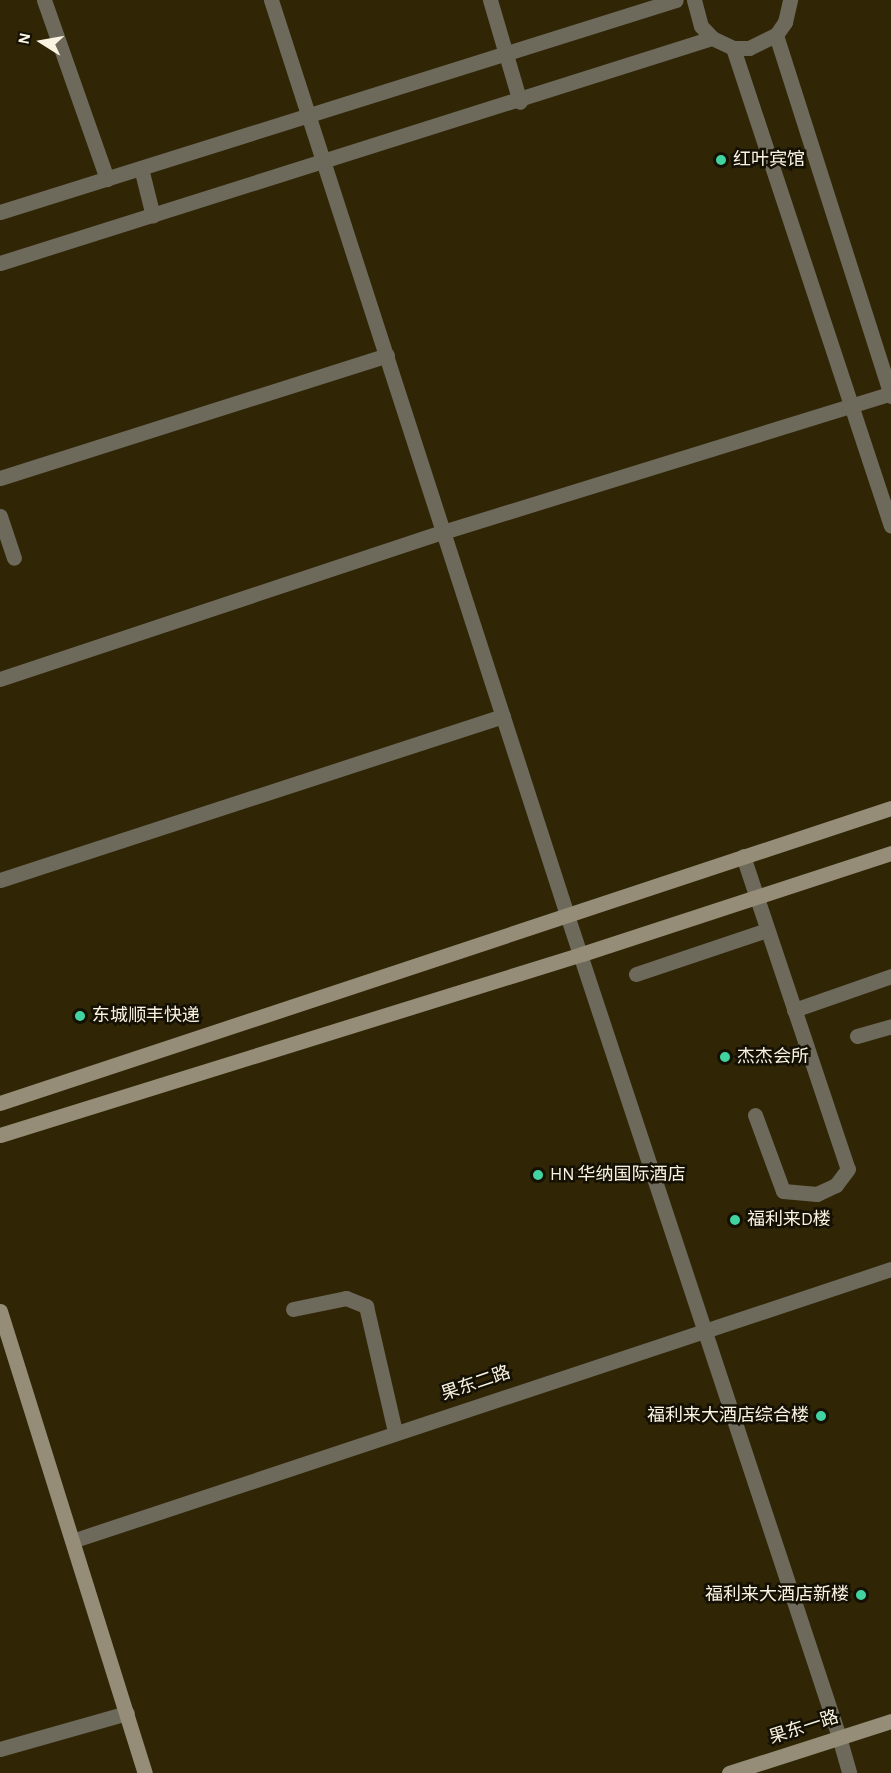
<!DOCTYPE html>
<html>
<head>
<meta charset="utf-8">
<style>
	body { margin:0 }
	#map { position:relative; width:891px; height:1773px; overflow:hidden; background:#302606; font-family:"Alegreya Sans","Noto Sans SC",sans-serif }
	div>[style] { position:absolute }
	.lane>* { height:15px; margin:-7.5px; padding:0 7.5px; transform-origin:7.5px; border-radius:7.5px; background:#6d695b }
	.street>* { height:15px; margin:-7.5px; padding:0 7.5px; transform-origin:7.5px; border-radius:7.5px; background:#6d695b }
	.secondary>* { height:15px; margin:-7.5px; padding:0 7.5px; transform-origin:7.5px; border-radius:7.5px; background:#958d77 }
	.dots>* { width:16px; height:16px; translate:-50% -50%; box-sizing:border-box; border:3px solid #141004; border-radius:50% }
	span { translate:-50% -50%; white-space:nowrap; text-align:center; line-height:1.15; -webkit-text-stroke:5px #141004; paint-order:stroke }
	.poi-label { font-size:18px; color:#f9f3e1 }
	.left { translate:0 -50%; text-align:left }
	.right { translate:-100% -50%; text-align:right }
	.street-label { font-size:18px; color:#f9f3e1 }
	.north { position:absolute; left:12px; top:12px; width:60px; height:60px; -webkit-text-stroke:4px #141004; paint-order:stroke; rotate:281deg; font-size:16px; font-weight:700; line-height:24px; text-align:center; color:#f9f3e1 }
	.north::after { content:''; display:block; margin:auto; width:21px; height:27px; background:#f9f3e1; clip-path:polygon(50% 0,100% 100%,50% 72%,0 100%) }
</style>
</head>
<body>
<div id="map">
	<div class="lane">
		<i style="left:743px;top:856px;width:330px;rotate:71.5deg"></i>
		<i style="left:848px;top:1169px;width:20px;rotate:127deg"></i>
		<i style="left:836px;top:1185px;width:21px;rotate:155deg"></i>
		<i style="left:817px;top:1194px;width:34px;rotate:-175deg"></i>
		<i style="left:783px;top:1191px;width:81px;rotate:-110.2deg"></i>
		<i style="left:636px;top:974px;width:138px;rotate:-18.6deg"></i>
		<i style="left:794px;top:1010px;width:103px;rotate:-19.3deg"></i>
		<i style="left:857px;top:1036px;width:35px;rotate:-16deg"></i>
		<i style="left:293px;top:1309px;width:54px;rotate:-11.7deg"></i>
		<i style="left:346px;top:1298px;width:22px;rotate:22deg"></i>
		<i style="left:366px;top:1306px;width:129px;rotate:77deg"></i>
		<i style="left:839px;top:1737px;width:37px;rotate:74deg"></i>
		<i style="left:0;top:1749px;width:132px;rotate:-15.8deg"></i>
	</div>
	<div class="street">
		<i style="left:44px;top:0;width:190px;rotate:70.6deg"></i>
		<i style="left:271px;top:0;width:962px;rotate:72.07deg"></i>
		<i style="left:567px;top:915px;width:866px;rotate:71.69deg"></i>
		<i style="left:490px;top:0;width:106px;rotate:73.6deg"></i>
		<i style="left:694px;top:0;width:27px;rotate:75deg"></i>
		<i style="left:701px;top:26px;width:16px;rotate:47deg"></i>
		<i style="left:712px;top:38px;width:23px;rotate:25deg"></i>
		<i style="left:733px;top:48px;width:16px"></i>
		<i style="left:749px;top:48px;width:30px;rotate:-26deg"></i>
		<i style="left:776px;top:35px;width:16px;rotate:-55deg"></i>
		<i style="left:785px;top:22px;width:23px;rotate:-77deg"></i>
		<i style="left:776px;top:35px;width:379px;rotate:72.3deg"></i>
		<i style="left:733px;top:48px;width:503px;rotate:71.71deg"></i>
		<i style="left:141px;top:168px;width:49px;rotate:76deg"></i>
		<i style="left:0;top:212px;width:708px;rotate:-17.41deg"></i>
		<i style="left:0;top:263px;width:747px;rotate:-17.54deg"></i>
		<i style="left:0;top:478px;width:406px;rotate:-17.6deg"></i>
		<i style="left:0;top:516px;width:44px;rotate:71.6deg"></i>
		<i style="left:0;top:679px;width:467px;rotate:-18.4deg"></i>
		<i style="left:443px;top:532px;width:469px;rotate:-17.2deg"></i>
		<i style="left:0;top:880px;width:529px;rotate:-18.06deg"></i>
		<i style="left:75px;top:1540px;width:860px;rotate:-18.37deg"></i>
	</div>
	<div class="secondary">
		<i style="left:0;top:1103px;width:939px;rotate:-18.32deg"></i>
		<i style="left:0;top:1135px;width:609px;rotate:-17.28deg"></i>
		<i style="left:582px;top:954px;width:325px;rotate:-18.1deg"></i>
		<i style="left:0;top:1311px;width:484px;rotate:72.6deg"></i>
		<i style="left:729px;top:1773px;width:170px;rotate:-17.8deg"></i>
	</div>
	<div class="dots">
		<i style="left:721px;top:160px;background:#41d4a1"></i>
		<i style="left:80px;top:1016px;background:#41d4a1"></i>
		<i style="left:725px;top:1057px;background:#41d4a1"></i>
		<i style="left:538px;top:1175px;background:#41d4a1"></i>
		<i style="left:735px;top:1220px;background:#41d4a1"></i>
		<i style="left:821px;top:1416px;background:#41d4a1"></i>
		<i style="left:861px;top:1595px;background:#41d4a1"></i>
	</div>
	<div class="poi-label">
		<span class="left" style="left:733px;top:160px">红叶宾馆</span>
		<span class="left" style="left:92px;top:1016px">东城顺丰快递</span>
		<span class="left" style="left:737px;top:1057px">杰杰会所</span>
		<span class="left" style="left:550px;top:1175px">HN 华纳国际酒店</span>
		<span class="left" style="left:747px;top:1220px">福利来D楼</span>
		<span class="right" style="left:809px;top:1416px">福利来大酒店综合楼</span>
		<span class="right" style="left:849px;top:1595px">福利来大酒店新楼</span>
	</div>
	<div class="street-label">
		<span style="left:476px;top:1384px;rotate:-19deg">果东二路</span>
		<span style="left:804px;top:1728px;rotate:-18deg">果东一路</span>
	</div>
	<div class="north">N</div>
</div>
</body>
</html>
